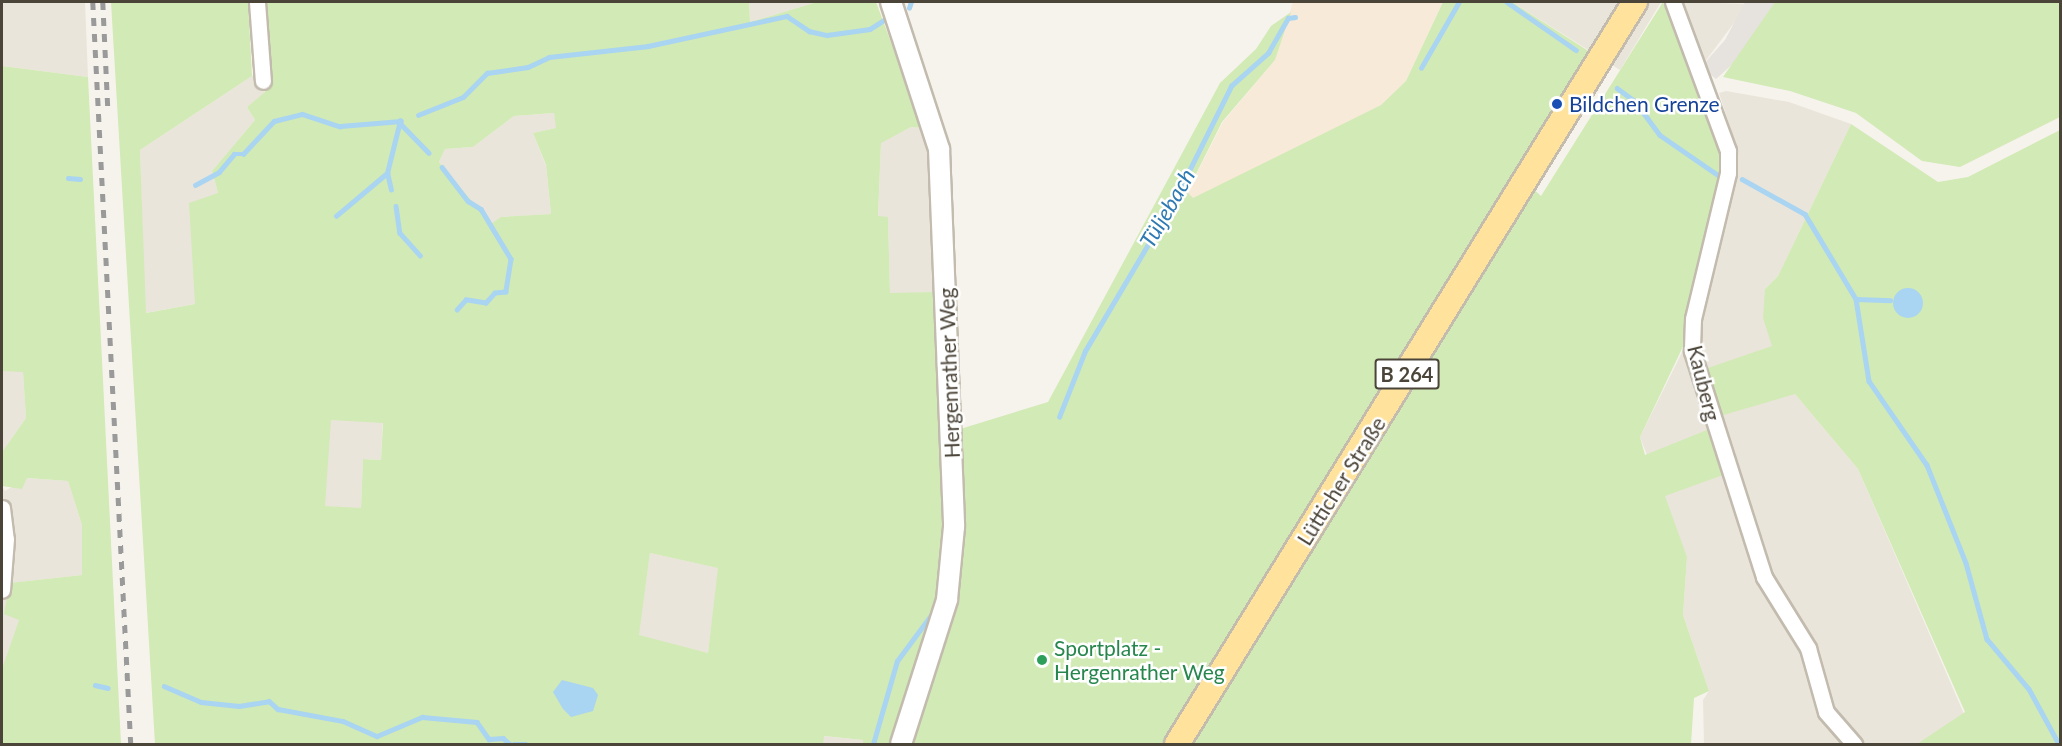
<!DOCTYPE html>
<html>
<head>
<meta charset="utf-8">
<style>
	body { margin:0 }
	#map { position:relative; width:2062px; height:746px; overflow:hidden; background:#f6f3ec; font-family:Lato,sans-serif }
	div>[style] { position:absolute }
	.residential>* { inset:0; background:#eae5da }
	.commercial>* { inset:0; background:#f7ead8 }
	.industrial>* { inset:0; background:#e6e2dd }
	.green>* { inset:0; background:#d2eab5 }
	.water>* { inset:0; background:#a9d4f2 }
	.round { border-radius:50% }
	.stream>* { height:4.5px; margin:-2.25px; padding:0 2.25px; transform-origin:2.25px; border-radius:2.25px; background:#a9d4f2 }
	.roads { filter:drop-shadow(2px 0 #c2bbae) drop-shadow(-2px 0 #c2bbae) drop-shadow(0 2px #c2bbae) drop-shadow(0 -2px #c2bbae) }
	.minor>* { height:15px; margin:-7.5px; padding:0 7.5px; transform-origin:7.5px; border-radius:7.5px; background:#fff }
	.tertiary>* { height:20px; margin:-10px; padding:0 10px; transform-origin:10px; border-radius:10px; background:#fff }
	.primary>* { height:24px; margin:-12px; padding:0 12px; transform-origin:12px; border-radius:12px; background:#ffe39c }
	.rail>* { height:4.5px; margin-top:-2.25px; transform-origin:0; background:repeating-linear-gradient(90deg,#9a9a9a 0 8px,transparent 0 16px) }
	.dots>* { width:16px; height:16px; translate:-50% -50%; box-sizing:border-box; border:3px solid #fff; border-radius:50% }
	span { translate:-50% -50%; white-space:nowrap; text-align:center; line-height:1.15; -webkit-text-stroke:5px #fff; paint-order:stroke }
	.shield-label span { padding:2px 4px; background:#fff; border:2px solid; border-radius:4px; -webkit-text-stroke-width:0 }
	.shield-label { font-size:20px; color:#4b4439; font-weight:700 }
	.transit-label { font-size:21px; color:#164399 }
	.left { translate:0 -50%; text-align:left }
	.street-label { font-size:21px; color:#4b4439 }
	.leisure-label { font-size:21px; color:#27864d }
	.water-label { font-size:22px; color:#2e7ab2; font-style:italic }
	.frame { position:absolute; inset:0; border:3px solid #4b4439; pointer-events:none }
</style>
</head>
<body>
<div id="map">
	<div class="residential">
		<i style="clip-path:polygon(2px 2px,85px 2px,88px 77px,2px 66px)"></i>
		<i style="clip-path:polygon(749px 2px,817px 2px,750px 22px)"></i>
		<i style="clip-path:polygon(1512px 2px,1661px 2px,1620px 70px)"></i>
		<i style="clip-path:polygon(1680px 2px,1748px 4px,1701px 67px)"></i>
		<i style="clip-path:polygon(252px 76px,265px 93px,247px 107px,255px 120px,212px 171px,218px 193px,195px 280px,195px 304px,145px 313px,140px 150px)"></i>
		<i style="clip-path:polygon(1726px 91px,1789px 102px,1851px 124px,1778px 276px,1765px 289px,1795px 394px,1858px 469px,1977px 744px,1704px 744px,1703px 700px,1709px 691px,1683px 615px,1687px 557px,1640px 437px,1700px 316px,1736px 177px,1732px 133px,1719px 93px)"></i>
		<i style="clip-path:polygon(554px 113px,557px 128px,533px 133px,546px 166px,551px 214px,502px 217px,491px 225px,439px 162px,445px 149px,473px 147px,514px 116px)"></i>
		<i style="clip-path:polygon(911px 127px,923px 128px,929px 161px,934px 292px,890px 294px,888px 217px,878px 217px,881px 142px)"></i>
		<i style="clip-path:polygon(2px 371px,23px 371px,26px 418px,2px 452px)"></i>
		<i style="clip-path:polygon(268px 387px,384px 395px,381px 460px,363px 459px,361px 509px,324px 506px)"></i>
		<i style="clip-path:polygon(26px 478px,68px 481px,82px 525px,82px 575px,11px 583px,19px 620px,3px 669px,2px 486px,5px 491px)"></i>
		<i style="clip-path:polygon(650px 553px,719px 568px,708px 653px,638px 636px)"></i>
		<i style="clip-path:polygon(761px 730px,863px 740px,863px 744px,759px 744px)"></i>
	</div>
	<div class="commercial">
		<i style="clip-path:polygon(1293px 2px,1443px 2px,1406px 81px,1381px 105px,1193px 199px,1187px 193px,1223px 122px,1275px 60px)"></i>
	</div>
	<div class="industrial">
		<i style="clip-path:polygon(1745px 2px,1775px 2px,1736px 61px,1716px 79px,1701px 67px,1725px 40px)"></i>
	</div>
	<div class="green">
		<i style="clip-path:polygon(evenodd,111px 2px,248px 2px,252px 76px,267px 72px,266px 2px,749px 2px,750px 22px,817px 2px,876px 2px,923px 128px,911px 127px,881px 143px,878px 216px,888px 217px,890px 293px,934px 292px,955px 270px,957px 430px,1048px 402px,1220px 83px,1256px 49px,1271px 26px,1291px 12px,1275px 60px,1222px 122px,1187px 192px,1193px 198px,1381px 105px,1406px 81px,1443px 2px,1512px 2px,1590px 52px,1514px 171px,1541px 196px,1663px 2px,1719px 132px,1722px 175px,1687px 338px,1640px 437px,1645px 455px,1707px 430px,1723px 475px,1665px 496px,1687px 557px,1683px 615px,1709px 691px,1694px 698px,1691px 744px,863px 744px,863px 740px,824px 736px,823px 744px,155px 744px,111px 2px,252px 76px,265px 92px,247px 107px,255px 120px,212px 171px,218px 193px,189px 203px,195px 304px,146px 313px,140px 150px,252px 76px,111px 2px,554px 113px,556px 128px,533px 133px,546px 165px,551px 214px,501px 217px,491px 224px,439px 162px,445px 149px,473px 147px,514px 116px,554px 113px,111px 2px,331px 420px,383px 423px,381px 460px,363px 459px,361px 508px,325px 506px,331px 420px,111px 2px,650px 553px,718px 568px,708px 653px,639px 635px,650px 553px)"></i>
		<i style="clip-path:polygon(1775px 2px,2060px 2px,2060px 117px,1960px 167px,1922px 161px,1856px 113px,1790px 91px,1723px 77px)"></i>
		<i style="clip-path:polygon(2px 66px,88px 77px,121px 744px,2px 744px,2px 669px,19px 620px,4px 614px,10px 583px,82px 575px,82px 525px,68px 481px,27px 478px,22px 489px,2px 486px,2px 452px,26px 418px,23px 372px,2px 371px)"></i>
		<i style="clip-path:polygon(1851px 124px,1938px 182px,1968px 177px,2060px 130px,2060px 744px,1917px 744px,1965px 712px,1858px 469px,1795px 394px,1720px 416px,1705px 369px,1772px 346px,1763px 318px,1765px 289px,1778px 276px)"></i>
	</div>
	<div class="water">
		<i class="round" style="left:1893px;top:288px;width:30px;height:30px"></i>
		<i style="clip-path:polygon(562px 680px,593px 688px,598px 695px,593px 711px,571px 717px,563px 709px,553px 692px)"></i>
	</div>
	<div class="stream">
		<i style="left:1507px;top:2px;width:84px;rotate:34.8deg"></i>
		<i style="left:909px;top:8px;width:6px;rotate:-72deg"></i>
		<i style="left:1421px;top:68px;width:76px;rotate:-60.1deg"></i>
		<i style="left:1617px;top:88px;width:22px;rotate:36deg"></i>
		<i style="left:1635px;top:101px;width:42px;rotate:53.7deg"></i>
		<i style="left:1660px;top:135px;width:70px;rotate:34.6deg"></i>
		<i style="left:418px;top:115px;width:48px;rotate:-21.8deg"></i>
		<i style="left:463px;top:97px;width:34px;rotate:-45deg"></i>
		<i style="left:487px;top:73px;width:41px;rotate:-8.3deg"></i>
		<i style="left:528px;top:67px;width:23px;rotate:-25deg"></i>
		<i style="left:549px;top:57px;width:100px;rotate:-6.3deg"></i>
		<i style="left:648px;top:46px;width:142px;rotate:-12.2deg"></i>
		<i style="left:787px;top:16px;width:27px;rotate:34deg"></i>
		<i style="left:809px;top:31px;width:18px;rotate:13deg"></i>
		<i style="left:827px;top:35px;width:43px;rotate:-7.9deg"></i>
		<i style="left:870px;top:29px;width:20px;rotate:-33deg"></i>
		<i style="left:401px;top:124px;width:40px;rotate:46deg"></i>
		<i style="left:442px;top:167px;width:43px;rotate:52.6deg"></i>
		<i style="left:468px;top:201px;width:15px;rotate:32deg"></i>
		<i style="left:481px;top:209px;width:58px;rotate:59deg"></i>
		<i style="left:511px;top:259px;width:33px;rotate:99deg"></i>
		<i style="left:506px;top:292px;width:11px;rotate:175deg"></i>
		<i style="left:495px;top:293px;width:13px;rotate:132deg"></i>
		<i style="left:486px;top:303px;width:20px;rotate:-171deg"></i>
		<i style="left:466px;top:300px;width:13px;rotate:132deg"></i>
		<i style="left:68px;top:178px;width:12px;rotate:5deg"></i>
		<i style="left:1742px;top:179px;width:72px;rotate:29.1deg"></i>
		<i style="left:1805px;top:214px;width:99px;rotate:59deg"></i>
		<i style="left:1856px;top:299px;width:83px;rotate:81deg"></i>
		<i style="left:1869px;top:381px;width:102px;rotate:55.4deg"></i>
		<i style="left:1927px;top:465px;width:105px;rotate:68.3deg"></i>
		<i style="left:1966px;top:563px;width:79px;rotate:74.6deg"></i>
		<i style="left:1987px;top:639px;width:65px;rotate:50deg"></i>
		<i style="left:2029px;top:689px;width:63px;rotate:61.4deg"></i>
		<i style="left:195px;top:185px;width:27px;rotate:-28deg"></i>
		<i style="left:219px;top:172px;width:23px;rotate:-50deg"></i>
		<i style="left:234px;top:154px;width:9px"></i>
		<i style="left:243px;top:154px;width:45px;rotate:-46.8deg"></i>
		<i style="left:274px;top:121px;width:29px;rotate:-14deg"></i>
		<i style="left:302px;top:114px;width:40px;rotate:18deg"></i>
		<i style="left:340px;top:126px;width:61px;rotate:-4.7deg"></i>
		<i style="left:391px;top:190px;width:17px;rotate:-103deg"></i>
		<i style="left:387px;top:173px;width:54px;rotate:-76deg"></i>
		<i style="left:396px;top:206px;width:27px;rotate:82deg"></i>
		<i style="left:400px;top:233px;width:30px;rotate:48deg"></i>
		<i style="left:336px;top:216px;width:67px;rotate:-40.1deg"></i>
		<i style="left:1856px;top:299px;width:34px;rotate:2deg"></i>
		<i style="left:1059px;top:417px;width:71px;rotate:-68.5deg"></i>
		<i style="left:1085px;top:351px;width:177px;rotate:-59.4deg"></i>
		<i style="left:1175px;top:199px;width:126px;rotate:-63.6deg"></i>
		<i style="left:1231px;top:86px;width:50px;rotate:-41.7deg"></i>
		<i style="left:1268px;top:53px;width:40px;rotate:-60.3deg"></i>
		<i style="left:1288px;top:18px;width:7px;rotate:-8deg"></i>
		<i style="left:95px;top:685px;width:13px;rotate:13deg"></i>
		<i style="left:164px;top:686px;width:40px;rotate:23.4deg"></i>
		<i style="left:201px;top:702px;width:38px;rotate:6deg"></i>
		<i style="left:239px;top:706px;width:30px;rotate:-9deg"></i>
		<i style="left:269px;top:701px;width:12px;rotate:42deg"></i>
		<i style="left:278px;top:709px;width:66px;rotate:10.5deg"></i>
		<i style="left:343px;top:721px;width:37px;rotate:24deg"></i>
		<i style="left:377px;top:736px;width:49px;rotate:-22.9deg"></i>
		<i style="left:422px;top:717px;width:55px;rotate:5.2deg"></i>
		<i style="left:477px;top:722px;width:21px;rotate:55deg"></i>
		<i style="left:489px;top:739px;width:14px;rotate:-4deg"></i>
		<i style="left:503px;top:738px;width:9px;rotate:41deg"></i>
		<i style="left:514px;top:744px;width:12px"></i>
		<i style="left:873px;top:744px;width:86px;rotate:-73.9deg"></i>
		<i style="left:897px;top:661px;width:67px;rotate:-53.5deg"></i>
	</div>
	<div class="roads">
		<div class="minor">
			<i style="left:257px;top:2px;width:79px;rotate:85.7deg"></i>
			<i style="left:1673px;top:2px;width:159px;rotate:69.7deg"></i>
			<i style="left:1728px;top:151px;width:22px;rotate:90deg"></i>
			<i style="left:1728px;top:173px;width:150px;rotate:103.5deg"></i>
			<i style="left:1693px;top:319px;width:32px;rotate:92deg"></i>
			<i style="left:1692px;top:351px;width:237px;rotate:72.3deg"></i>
			<i style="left:1764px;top:577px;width:84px;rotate:58.2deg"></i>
			<i style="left:1808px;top:648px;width:66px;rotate:74.3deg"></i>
			<i style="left:1826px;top:712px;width:43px;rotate:48.8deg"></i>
			<i style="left:2px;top:508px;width:31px;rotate:83deg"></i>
			<i style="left:6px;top:539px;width:51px;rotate:94.5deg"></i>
		</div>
		<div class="tertiary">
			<i style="left:891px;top:2px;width:155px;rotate:71.9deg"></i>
			<i style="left:939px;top:149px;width:378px;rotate:87.7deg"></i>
			<i style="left:954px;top:527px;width:73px;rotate:95.5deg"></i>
			<i style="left:947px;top:600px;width:151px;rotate:107.7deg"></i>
		</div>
		<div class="primary">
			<i style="left:1177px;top:744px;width:872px;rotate:-58.32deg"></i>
		</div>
	</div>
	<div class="rail">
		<i style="left:93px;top:2px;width:743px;rotate:87.07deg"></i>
		<i style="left:103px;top:2px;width:107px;rotate:87.3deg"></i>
	</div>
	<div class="dots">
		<i style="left:1557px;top:104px;background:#1a4fb4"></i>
		<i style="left:1042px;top:660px;background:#2e9e5b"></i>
	</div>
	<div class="shield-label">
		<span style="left:1407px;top:374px">B 264</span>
	</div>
	<div class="transit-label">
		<span class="left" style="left:1569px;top:104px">Bildchen Grenze</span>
	</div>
	<div class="street-label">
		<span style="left:949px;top:373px;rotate:-92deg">Hergenrather Weg</span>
		<span style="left:1704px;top:383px;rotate:76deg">Kauberg</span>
		<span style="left:1341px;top:481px;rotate:-58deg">Lütticher Straße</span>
	</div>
	<div class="leisure-label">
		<span class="left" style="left:1054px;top:660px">Sportplatz -<br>Hergenrather Weg</span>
	</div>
	<div class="water-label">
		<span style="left:1167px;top:208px;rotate:-60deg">Tüljebach</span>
	</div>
	<div class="frame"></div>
</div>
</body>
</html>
